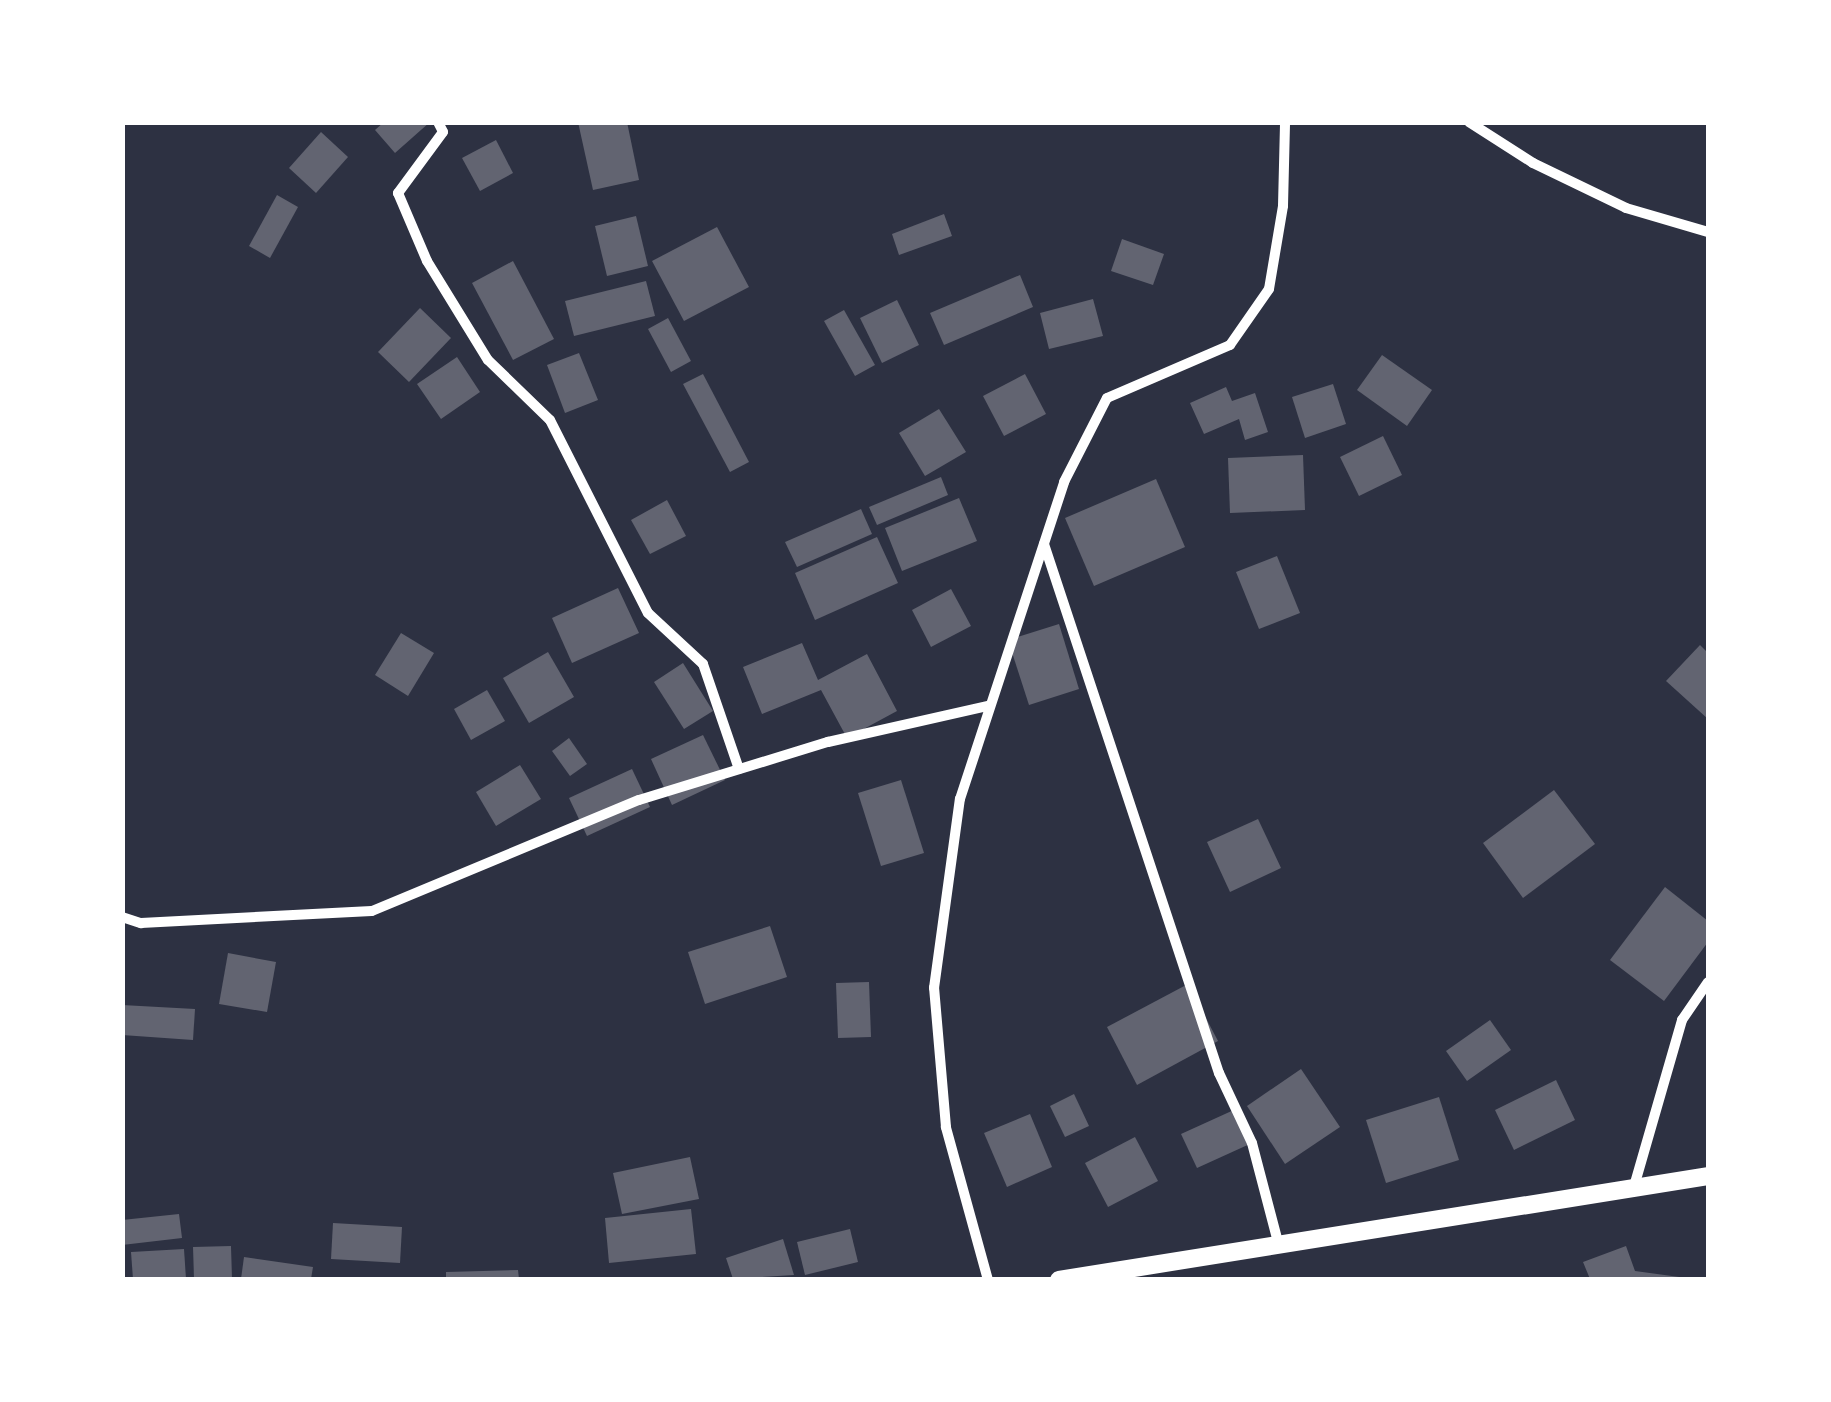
<!DOCTYPE html>
<html>
<head>
<meta charset="utf-8">
<style>
	body { margin:0 }
	#map { position:relative; width:1831px; height:1402px; overflow:hidden; background:#2d3142; font-family:Inter,sans-serif }
	div>[style] { position:absolute }
	.building>* { inset:0; background:#626471 }
	.minor>* { height:10px; margin:-5px; padding:0 5px; transform-origin:5px; border-radius:5px; background:#fff }
	.tertiary>* { height:18px; margin:-9px; padding:0 9px; transform-origin:9px; border-radius:9px; background:#fff }
	span { translate:-50% -50%; white-space:nowrap; text-align:center; line-height:1.15; -webkit-text-stroke:8px #fff; paint-order:stroke }
	.frame { position:absolute; inset:0; border:125px solid #fff; pointer-events:none }
</style>
</head>
<body>
<div id="map">
	<div class="building">
		<i style="clip-path:polygon(384px 122px,430px 122px,395px 153px,375px 130px)"></i>
		<i style="clip-path:polygon(578px 122px,627px 122px,639px 180px,593px 190px)"></i>
		<i style="clip-path:polygon(321px 132px,348px 157px,316px 193px,289px 168px)"></i>
		<i style="clip-path:polygon(496px 140px,513px 173px,480px 191px,462px 158px)"></i>
		<i style="clip-path:polygon(277px 195px,298px 207px,270px 258px,249px 246px)"></i>
		<i style="clip-path:polygon(944px 214px,952px 236px,899px 255px,892px 234px)"></i>
		<i style="clip-path:polygon(636px 216px,648px 266px,607px 276px,595px 226px)"></i>
		<i style="clip-path:polygon(717px 227px,749px 287px,684px 321px,652px 261px)"></i>
		<i style="clip-path:polygon(1122px 239px,1164px 254px,1153px 285px,1111px 271px)"></i>
		<i style="clip-path:polygon(513px 261px,554px 339px,513px 360px,472px 283px)"></i>
		<i style="clip-path:polygon(1020px 275px,1033px 307px,944px 345px,930px 313px)"></i>
		<i style="clip-path:polygon(646px 281px,655px 316px,574px 336px,565px 301px)"></i>
		<i style="clip-path:polygon(1093px 299px,1103px 336px,1049px 349px,1040px 313px)"></i>
		<i style="clip-path:polygon(897px 300px,919px 345px,882px 363px,860px 318px)"></i>
		<i style="clip-path:polygon(420px 308px,451px 338px,409px 382px,378px 352px)"></i>
		<i style="clip-path:polygon(844px 310px,875px 365px,855px 376px,824px 321px)"></i>
		<i style="clip-path:polygon(668px 318px,691px 361px,671px 372px,648px 329px)"></i>
		<i style="clip-path:polygon(579px 353px,598px 400px,565px 413px,547px 365px)"></i>
		<i style="clip-path:polygon(1382px 355px,1432px 390px,1407px 426px,1357px 390px)"></i>
		<i style="clip-path:polygon(457px 357px,480px 392px,441px 419px,417px 384px)"></i>
		<i style="clip-path:polygon(703px 374px,749px 462px,730px 472px,683px 384px)"></i>
		<i style="clip-path:polygon(1025px 374px,1046px 414px,1004px 436px,983px 396px)"></i>
		<i style="clip-path:polygon(1333px 384px,1346px 424px,1305px 438px,1292px 397px)"></i>
		<i style="clip-path:polygon(1226px 387px,1232px 401px,1255px 393px,1268px 432px,1245px 440px,1239px 419px,1204px 434px,1190px 403px)"></i>
		<i style="clip-path:polygon(939px 409px,966px 452px,925px 476px,899px 433px)"></i>
		<i style="clip-path:polygon(1383px 436px,1402px 475px,1359px 496px,1340px 457px)"></i>
		<i style="clip-path:polygon(1303px 455px,1305px 510px,1230px 513px,1228px 458px)"></i>
		<i style="clip-path:polygon(941px 477px,948px 495px,877px 525px,869px 507px)"></i>
		<i style="clip-path:polygon(1156px 479px,1185px 547px,1094px 586px,1065px 518px)"></i>
		<i style="clip-path:polygon(959px 498px,977px 541px,902px 571px,885px 528px)"></i>
		<i style="clip-path:polygon(667px 500px,686px 536px,650px 554px,631px 520px)"></i>
		<i style="clip-path:polygon(861px 509px,872px 534px,797px 567px,785px 542px)"></i>
		<i style="clip-path:polygon(877px 537px,898px 583px,815px 620px,795px 573px)"></i>
		<i style="clip-path:polygon(1277px 556px,1300px 613px,1259px 629px,1236px 572px)"></i>
		<i style="clip-path:polygon(618px 588px,639px 633px,572px 663px,552px 618px)"></i>
		<i style="clip-path:polygon(951px 589px,971px 626px,931px 647px,912px 610px)"></i>
		<i style="clip-path:polygon(1059px 624px,1079px 689px,1029px 705px,1008px 640px)"></i>
		<i style="clip-path:polygon(401px 633px,434px 653px,408px 696px,375px 675px)"></i>
		<i style="clip-path:polygon(802px 643px,818px 680px,867px 654px,897px 711px,847px 738px,821px 690px,762px 714px,743px 667px)"></i>
		<i style="clip-path:polygon(1700px 645px,1708px 653px,1708px 719px,1666px 681px)"></i>
		<i style="clip-path:polygon(548px 652px,574px 697px,529px 723px,503px 678px)"></i>
		<i style="clip-path:polygon(683px 663px,713px 711px,684px 729px,654px 682px)"></i>
		<i style="clip-path:polygon(487px 690px,505px 721px,471px 740px,454px 709px)"></i>
		<i style="clip-path:polygon(703px 735px,725px 780px,672px 805px,651px 759px)"></i>
		<i style="clip-path:polygon(569px 738px,587px 764px,570px 776px,552px 751px)"></i>
		<i style="clip-path:polygon(520px 765px,541px 799px,496px 826px,476px 792px)"></i>
		<i style="clip-path:polygon(632px 769px,650px 807px,587px 836px,569px 798px)"></i>
		<i style="clip-path:polygon(901px 780px,924px 853px,881px 866px,858px 793px)"></i>
		<i style="clip-path:polygon(1554px 790px,1595px 844px,1523px 898px,1483px 843px)"></i>
		<i style="clip-path:polygon(1258px 819px,1281px 868px,1230px 892px,1207px 842px)"></i>
		<i style="clip-path:polygon(1665px 887px,1708px 921px,1708px 942px,1664px 1001px,1610px 960px)"></i>
		<i style="clip-path:polygon(770px 926px,787px 977px,705px 1004px,688px 952px)"></i>
		<i style="clip-path:polygon(228px 953px,276px 962px,267px 1012px,219px 1004px)"></i>
		<i style="clip-path:polygon(869px 982px,871px 1037px,838px 1038px,836px 983px)"></i>
		<i style="clip-path:polygon(1188px 984px,1218px 1041px,1137px 1085px,1107px 1027px)"></i>
		<i style="clip-path:polygon(122px 1005px,195px 1009px,193px 1040px,122px 1035px)"></i>
		<i style="clip-path:polygon(1490px 1020px,1511px 1050px,1467px 1081px,1446px 1051px)"></i>
		<i style="clip-path:polygon(1301px 1069px,1340px 1127px,1285px 1164px,1247px 1106px)"></i>
		<i style="clip-path:polygon(1556px 1080px,1575px 1120px,1514px 1150px,1495px 1110px)"></i>
		<i style="clip-path:polygon(1074px 1094px,1089px 1126px,1065px 1137px,1050px 1106px)"></i>
		<i style="clip-path:polygon(1439px 1097px,1459px 1160px,1386px 1183px,1366px 1120px)"></i>
		<i style="clip-path:polygon(1236px 1109px,1252px 1143px,1197px 1168px,1181px 1134px)"></i>
		<i style="clip-path:polygon(1030px 1114px,1052px 1167px,1007px 1187px,984px 1133px)"></i>
		<i style="clip-path:polygon(1135px 1137px,1158px 1181px,1108px 1207px,1085px 1163px)"></i>
		<i style="clip-path:polygon(690px 1157px,699px 1199px,622px 1214px,613px 1173px)"></i>
		<i style="clip-path:polygon(691px 1209px,696px 1254px,609px 1263px,605px 1218px)"></i>
		<i style="clip-path:polygon(179px 1214px,182px 1238px,122px 1245px,122px 1220px)"></i>
		<i style="clip-path:polygon(333px 1223px,402px 1227px,400px 1263px,331px 1259px)"></i>
		<i style="clip-path:polygon(850px 1229px,858px 1262px,805px 1275px,797px 1242px)"></i>
		<i style="clip-path:polygon(783px 1239px,794px 1275px,733px 1279px,726px 1258px)"></i>
		<i style="clip-path:polygon(231px 1246px,232px 1279px,194px 1279px,193px 1247px)"></i>
		<i style="clip-path:polygon(1626px 1246px,1635px 1271px,1694px 1279px,1590px 1279px,1583px 1262px)"></i>
		<i style="clip-path:polygon(184px 1249px,186px 1279px,133px 1279px,131px 1252px)"></i>
		<i style="clip-path:polygon(244px 1257px,313px 1267px,311px 1279px,241px 1279px)"></i>
		<i style="clip-path:polygon(518px 1270px,519px 1279px,446px 1279px,446px 1272px)"></i>
	</div>
	<div class="minor">
		<i style="left:438px;top:122px;width:11px;rotate:63deg"></i>
		<i style="left:443px;top:132px;width:76px;rotate:126.4deg"></i>
		<i style="left:398px;top:193px;width:74px;rotate:66.9deg"></i>
		<i style="left:427px;top:261px;width:116px;rotate:58.4deg"></i>
		<i style="left:488px;top:360px;width:86px;rotate:44.1deg"></i>
		<i style="left:550px;top:420px;width:216px;rotate:63.1deg"></i>
		<i style="left:648px;top:613px;width:75px;rotate:42.8deg"></i>
		<i style="left:703px;top:664px;width:111px;rotate:71.1deg"></i>
		<i style="left:1469px;top:122px;width:76px;rotate:32.6deg"></i>
		<i style="left:1533px;top:163px;width:103px;rotate:25.8deg"></i>
		<i style="left:1626px;top:208px;width:85px;rotate:16.3deg"></i>
		<i style="left:1044px;top:544px;width:557px;rotate:71.7deg"></i>
		<i style="left:1219px;top:1073px;width:77px;rotate:64.8deg"></i>
		<i style="left:1252px;top:1143px;width:106px;rotate:75.3deg"></i>
		<i style="left:122px;top:917px;width:20px;rotate:18deg"></i>
		<i style="left:141px;top:923px;width:231px;rotate:-3deg"></i>
		<i style="left:372px;top:911px;width:289px;rotate:-22.6deg"></i>
		<i style="left:639px;top:800px;width:198px;rotate:-17.1deg"></i>
		<i style="left:828px;top:742px;width:164px;rotate:-12.7deg"></i>
		<i style="left:1633px;top:1190px;width:177px;rotate:-73.9deg"></i>
		<i style="left:1682px;top:1020px;width:46px;rotate:-55.6deg"></i>
		<i style="left:988px;top:1280px;width:159px;rotate:-105.4deg"></i>
		<i style="left:946px;top:1127px;width:140px;rotate:-94.9deg"></i>
		<i style="left:934px;top:988px;width:191px;rotate:-82.2deg"></i>
		<i style="left:960px;top:799px;width:334px;rotate:-71.8deg"></i>
		<i style="left:1064px;top:482px;width:94px;rotate:-62.9deg"></i>
		<i style="left:1107px;top:398px;width:134px;rotate:-23.3deg"></i>
		<i style="left:1230px;top:345px;width:68px;rotate:-55.1deg"></i>
		<i style="left:1269px;top:289px;width:84px;rotate:-80.4deg"></i>
		<i style="left:1283px;top:206px;width:84px;rotate:-88.6deg"></i>
	</div>
	<div class="tertiary">
		<i style="left:1059px;top:1280px;width:657px;rotate:-9.1deg"></i>
	</div>
	<div class="frame"></div>
</div>
</body>
</html>
